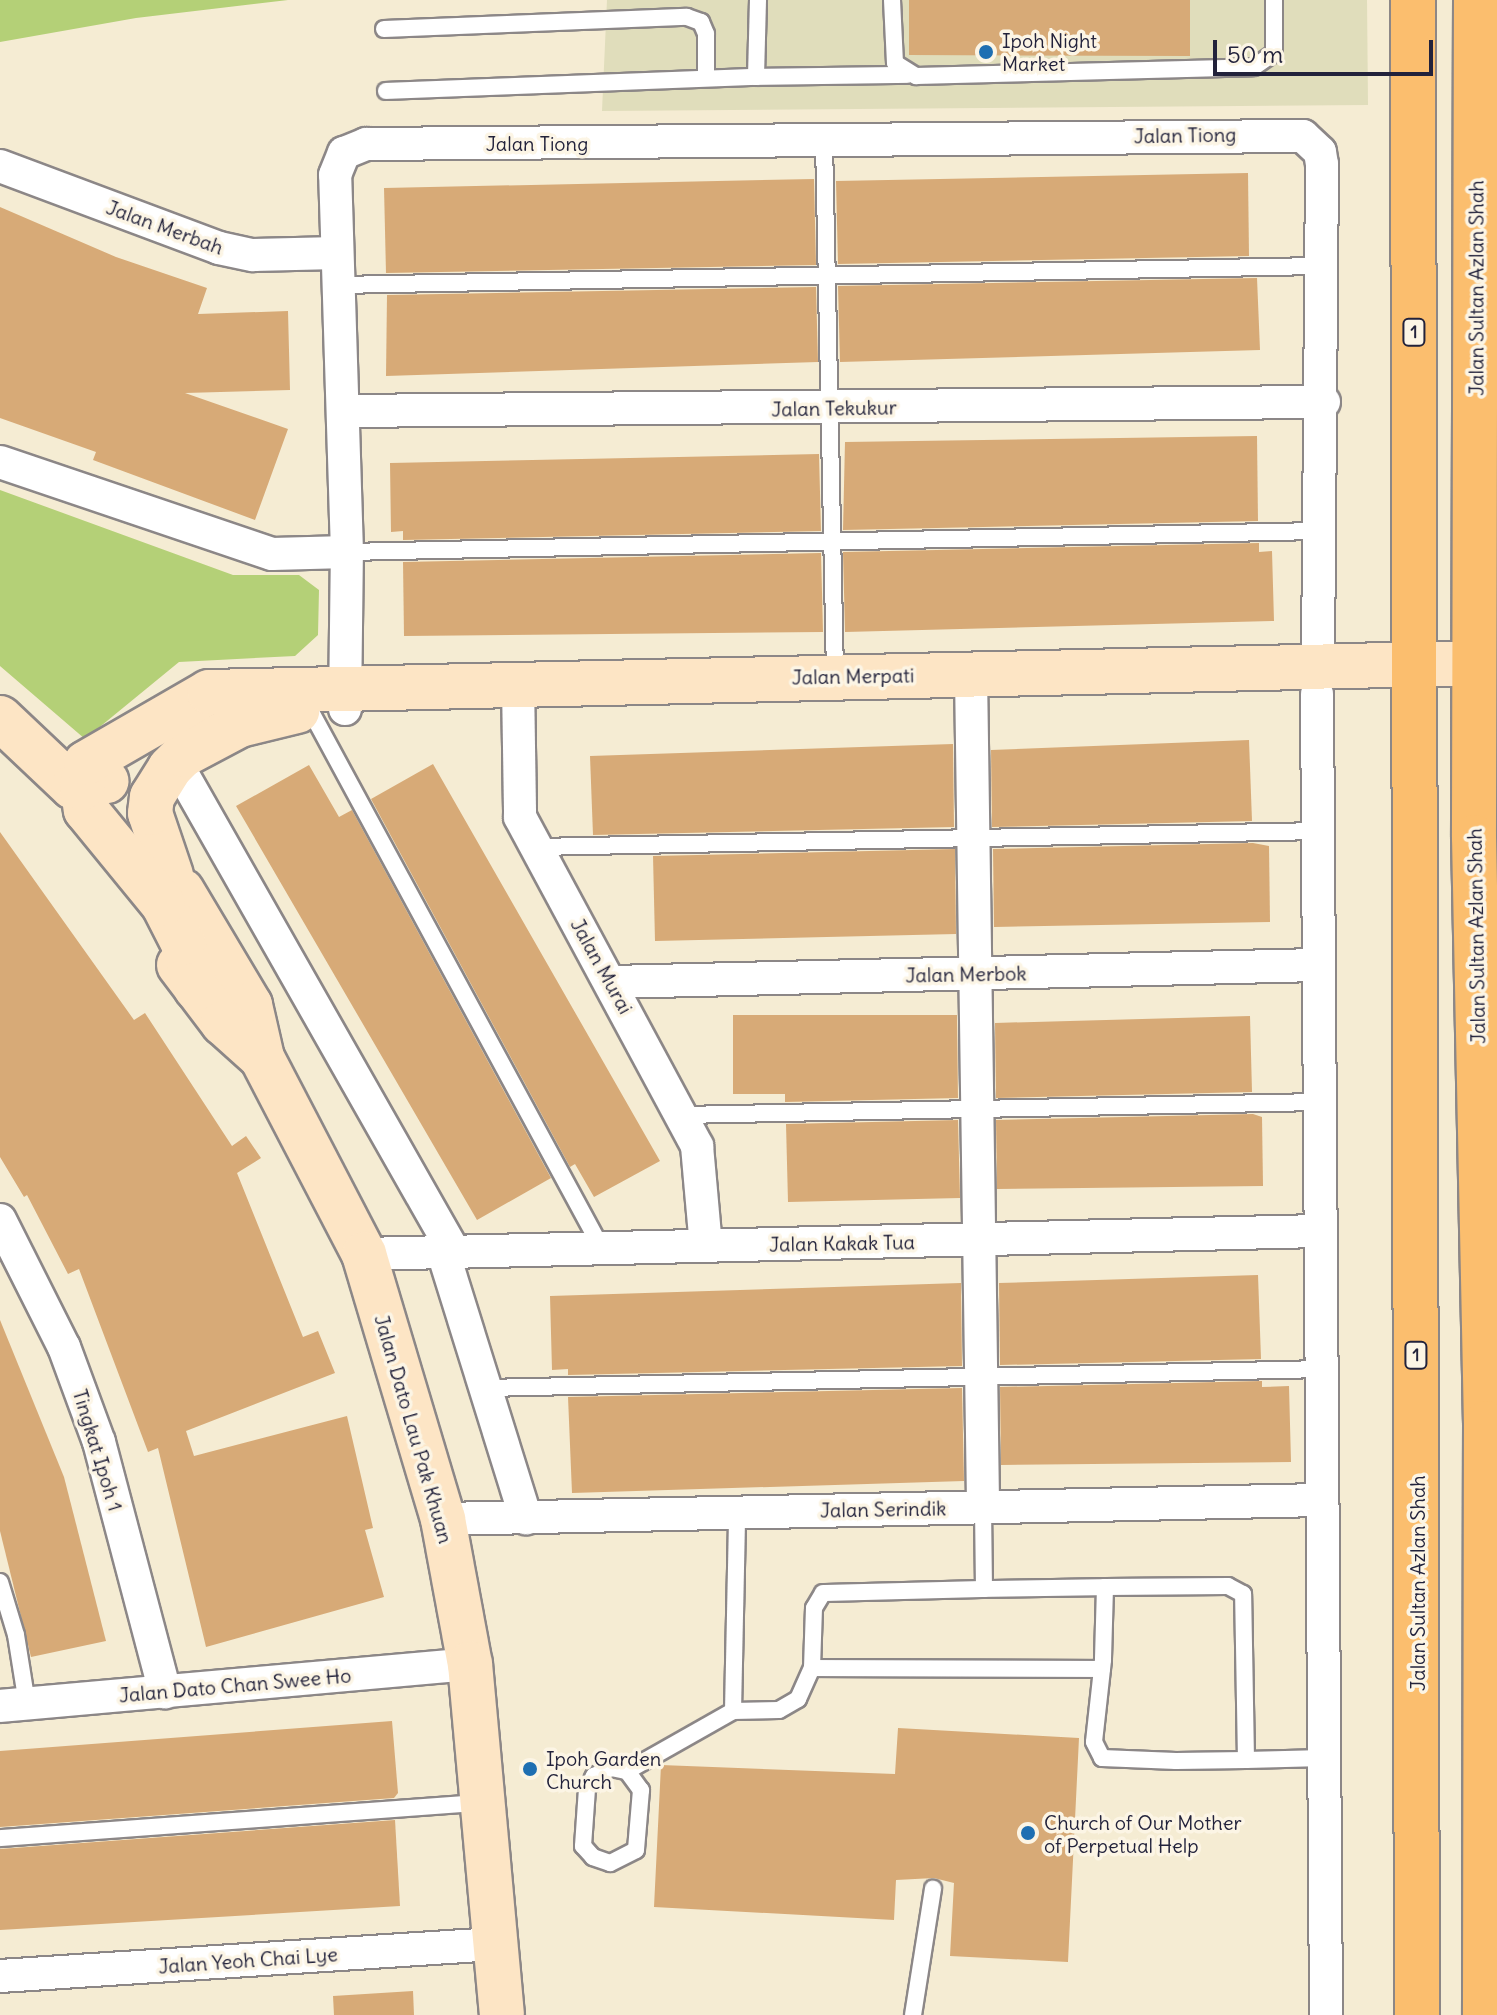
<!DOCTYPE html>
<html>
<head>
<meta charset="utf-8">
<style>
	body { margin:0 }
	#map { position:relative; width:1497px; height:2015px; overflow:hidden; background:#f5ecd3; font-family:Delius,sans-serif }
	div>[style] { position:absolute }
	.built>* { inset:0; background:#e0ddbb }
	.green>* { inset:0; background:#b4d077 }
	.building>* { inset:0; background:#d7aa77 }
	.roads { filter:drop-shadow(2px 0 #8c8787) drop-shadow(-2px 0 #8c8787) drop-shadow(0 2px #8c8787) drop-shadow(0 -2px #8c8787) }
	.service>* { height:16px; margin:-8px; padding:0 8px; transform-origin:8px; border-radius:8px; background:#fff }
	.minor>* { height:32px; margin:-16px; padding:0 16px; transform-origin:16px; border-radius:16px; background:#fff }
	.secondary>* { height:44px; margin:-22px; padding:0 22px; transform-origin:22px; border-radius:22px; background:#fde5c5 }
	.primary>* { height:44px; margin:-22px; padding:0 22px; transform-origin:22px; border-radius:22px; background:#fbbe6e }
	.dots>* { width:22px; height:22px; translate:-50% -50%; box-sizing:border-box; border:4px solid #fcf5e5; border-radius:50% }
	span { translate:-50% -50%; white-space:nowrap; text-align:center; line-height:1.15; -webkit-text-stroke:7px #fcf5e5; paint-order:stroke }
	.shield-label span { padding:2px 6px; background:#fcf5e5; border:2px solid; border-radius:6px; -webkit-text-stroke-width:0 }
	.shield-label { font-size:18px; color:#22223b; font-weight:700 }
	.poi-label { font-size:20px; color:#22223b }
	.left { translate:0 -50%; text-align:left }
	.street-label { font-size:20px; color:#22223b }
	.scale { position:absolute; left:1213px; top:40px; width:220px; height:36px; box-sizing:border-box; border:4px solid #22223b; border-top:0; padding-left:10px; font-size:24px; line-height:28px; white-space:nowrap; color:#22223b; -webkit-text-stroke:6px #fcf5e5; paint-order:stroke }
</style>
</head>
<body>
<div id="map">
	<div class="built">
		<i style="clip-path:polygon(607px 0,1367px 0,1368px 105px,602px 111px)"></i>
	</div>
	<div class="green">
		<i style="clip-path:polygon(0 0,288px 0,136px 18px,0 42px)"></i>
		<i style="clip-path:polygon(0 490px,233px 575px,299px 575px,319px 590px,318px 635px,295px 656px,179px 662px,85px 739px,0 666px)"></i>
	</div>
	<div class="building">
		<i style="clip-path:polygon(909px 0,1190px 0,1190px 56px,909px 55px)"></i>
		<i style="clip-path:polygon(1248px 173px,1249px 256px,838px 264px,836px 181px)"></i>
		<i style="clip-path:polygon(814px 179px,816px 265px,386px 273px,384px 188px)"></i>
		<i style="clip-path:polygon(0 207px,116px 257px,207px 288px,198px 314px,288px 311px,290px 390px,185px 393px,288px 429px,255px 520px,93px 460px,96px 452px,0 418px)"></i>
		<i style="clip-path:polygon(1257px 278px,1260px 350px,840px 362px,838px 286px)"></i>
		<i style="clip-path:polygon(816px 287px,818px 362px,386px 376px,387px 295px)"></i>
		<i style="clip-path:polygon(1257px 436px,1258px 521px,843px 530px,845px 442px)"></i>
		<i style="clip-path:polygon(819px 454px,821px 531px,403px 540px,403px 531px,391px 532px,390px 463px)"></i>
		<i style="clip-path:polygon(1259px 543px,1259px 552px,1272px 551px,1274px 621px,845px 632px,843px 552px)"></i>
		<i style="clip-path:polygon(821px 553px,823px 632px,404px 636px,403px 562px)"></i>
		<i style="clip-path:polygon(1249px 740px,1252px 821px,992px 827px,991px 750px)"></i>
		<i style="clip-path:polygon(953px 744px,954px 827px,593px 835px,590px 756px)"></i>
		<i style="clip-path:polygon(433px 764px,660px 1161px,594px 1197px,575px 1164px,570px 1167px,371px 799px)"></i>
		<i style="clip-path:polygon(309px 765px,339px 817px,352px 810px,551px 1178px,477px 1220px,236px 806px)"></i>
		<i style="clip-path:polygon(0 832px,134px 1020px,145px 1013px,232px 1146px,246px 1136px,261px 1158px,237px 1173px,303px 1337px,318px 1331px,335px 1373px,186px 1431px,194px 1456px,347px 1416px,373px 1528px,365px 1530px,384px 1597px,206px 1647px,158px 1448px,148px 1452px,79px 1269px,68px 1274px,27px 1195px,24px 1197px,0 1157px)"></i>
		<i style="clip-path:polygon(1253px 843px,1269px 846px,1270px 922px,994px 927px,993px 849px)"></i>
		<i style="clip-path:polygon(955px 849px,956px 934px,655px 941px,653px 856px)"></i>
		<i style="clip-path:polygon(733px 1015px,957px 1015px,958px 1098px,785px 1102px,785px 1094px,733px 1094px)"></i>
		<i style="clip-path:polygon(1250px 1016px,1252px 1092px,996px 1098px,995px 1023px)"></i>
		<i style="clip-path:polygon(1253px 1114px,1262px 1117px,1263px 1186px,997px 1189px,996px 1120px)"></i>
		<i style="clip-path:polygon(958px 1120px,960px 1198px,788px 1202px,786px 1124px)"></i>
		<i style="clip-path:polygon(1258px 1275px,1261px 1359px,1000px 1365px,999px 1283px)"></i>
		<i style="clip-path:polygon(961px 1283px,962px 1366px,568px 1375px,568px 1369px,552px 1370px,550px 1296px)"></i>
		<i style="clip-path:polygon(0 1320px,64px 1477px,106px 1641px,31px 1657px,0 1531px)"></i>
		<i style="clip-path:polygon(1262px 1381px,1262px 1387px,1289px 1386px,1291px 1462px,1001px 1465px,1000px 1387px)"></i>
		<i style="clip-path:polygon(962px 1388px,964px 1481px,572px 1493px,568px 1397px)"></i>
		<i style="clip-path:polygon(392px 1721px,398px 1793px,394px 1798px,0 1827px,0 1751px)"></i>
		<i style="clip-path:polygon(898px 1728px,1079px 1738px,1068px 1962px,950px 1956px,954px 1883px,934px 1878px,896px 1880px,894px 1920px,654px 1907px,661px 1765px,895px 1774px)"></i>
		<i style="clip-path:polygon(395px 1820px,400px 1906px,0 1930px,0 1849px)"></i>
		<i style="clip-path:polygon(413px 1991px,414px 2015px,334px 2015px,333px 1996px)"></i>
	</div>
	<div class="roads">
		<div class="service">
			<i style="left:758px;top:0;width:77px;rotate:91.5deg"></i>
			<i style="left:756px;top:77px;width:151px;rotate:-0.8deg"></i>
			<i style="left:892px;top:0;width:63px;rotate:87.3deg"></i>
			<i style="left:895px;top:63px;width:25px;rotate:32deg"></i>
			<i style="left:916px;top:76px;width:338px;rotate:-1.5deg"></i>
			<i style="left:1254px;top:67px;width:24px;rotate:-35deg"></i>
			<i style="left:1274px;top:53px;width:53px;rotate:-90deg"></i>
			<i style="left:384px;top:29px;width:303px;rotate:-2.3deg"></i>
			<i style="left:687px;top:17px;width:15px;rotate:20deg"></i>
			<i style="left:701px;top:22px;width:13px;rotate:67deg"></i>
			<i style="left:706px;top:34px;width:43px;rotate:90deg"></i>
			<i style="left:386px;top:91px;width:370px;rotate:-2.2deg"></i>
			<i style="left:824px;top:141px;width:535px;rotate:88.82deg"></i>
			<i style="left:338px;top:285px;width:985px;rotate:-1.11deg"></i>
			<i style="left:347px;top:552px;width:973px;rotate:-1.24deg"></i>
			<i style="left:310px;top:710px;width:613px;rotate:61.55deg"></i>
			<i style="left:537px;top:847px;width:781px;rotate:-1.17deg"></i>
			<i style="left:682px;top:1115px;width:637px;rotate:-1.17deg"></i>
			<i style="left:486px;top:1388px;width:836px;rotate:-1.3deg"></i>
			<i style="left:0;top:1582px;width:55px;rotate:73.2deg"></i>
			<i style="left:16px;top:1635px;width:70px;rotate:80.9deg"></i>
			<i style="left:984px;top:1589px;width:121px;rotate:-0.9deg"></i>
			<i style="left:812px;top:1668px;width:290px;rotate:0.2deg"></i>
			<i style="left:733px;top:1711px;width:46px;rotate:-1.2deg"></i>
			<i style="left:779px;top:1710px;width:22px;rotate:-30deg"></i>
			<i style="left:798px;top:1699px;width:34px;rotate:-66deg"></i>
			<i style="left:812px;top:1668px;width:60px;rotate:-88.1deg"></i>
			<i style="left:814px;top:1608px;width:17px;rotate:-59deg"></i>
			<i style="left:823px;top:1593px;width:161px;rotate:-1.4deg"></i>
			<i style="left:984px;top:1589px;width:83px;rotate:-90.7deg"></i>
			<i style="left:1246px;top:1760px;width:166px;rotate:-91deg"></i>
			<i style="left:1243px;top:1594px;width:17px;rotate:-152deg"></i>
			<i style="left:1228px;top:1586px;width:123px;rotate:179.5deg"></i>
			<i style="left:1105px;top:1587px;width:73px;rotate:91.6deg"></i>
			<i style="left:1103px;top:1660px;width:82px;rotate:96.3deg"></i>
			<i style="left:1094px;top:1742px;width:18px;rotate:63deg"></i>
			<i style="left:1102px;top:1758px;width:74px;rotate:2.3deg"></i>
			<i style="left:1176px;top:1761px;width:70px;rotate:-0.8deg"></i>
			<i style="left:1246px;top:1760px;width:78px;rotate:-1.5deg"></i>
			<i style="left:611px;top:1768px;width:16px;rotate:11deg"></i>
			<i style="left:627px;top:1771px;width:24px;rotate:54deg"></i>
			<i style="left:641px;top:1790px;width:60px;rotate:94.8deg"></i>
			<i style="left:636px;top:1850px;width:29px;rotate:153deg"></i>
			<i style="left:610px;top:1863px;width:18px;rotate:-161deg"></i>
			<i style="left:593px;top:1857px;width:15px;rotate:-132deg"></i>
			<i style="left:583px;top:1846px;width:57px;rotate:-86deg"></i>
			<i style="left:587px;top:1789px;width:15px;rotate:-62deg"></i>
			<i style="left:594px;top:1776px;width:19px;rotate:-25deg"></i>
			<i style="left:627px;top:1771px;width:122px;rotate:-29.5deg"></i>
			<i style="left:733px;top:1711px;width:198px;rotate:-88.8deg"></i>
			<i style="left:0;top:1838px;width:482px;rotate:-4.2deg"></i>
			<i style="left:913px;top:2015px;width:128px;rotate:-81deg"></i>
		</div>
		<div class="minor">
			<i style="left:0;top:166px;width:234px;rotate:20.5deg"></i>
			<i style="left:219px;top:248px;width:35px;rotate:12deg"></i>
			<i style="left:253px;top:255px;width:84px;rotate:-1.4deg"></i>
			<i style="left:344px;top:411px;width:980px;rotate:-0.53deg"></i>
			<i style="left:0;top:462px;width:287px;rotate:18.7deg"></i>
			<i style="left:272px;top:554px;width:75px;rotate:-1.5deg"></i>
			<i style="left:971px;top:674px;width:832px;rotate:89.17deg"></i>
			<i style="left:518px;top:683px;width:134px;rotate:89.1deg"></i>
			<i style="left:520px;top:817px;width:374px;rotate:61.7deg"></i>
			<i style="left:697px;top:1146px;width:100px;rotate:84.9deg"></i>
			<i style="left:1317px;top:694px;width:1321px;rotate:89.61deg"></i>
			<i style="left:345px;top:709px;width:157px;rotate:-89.3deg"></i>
			<i style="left:347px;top:552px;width:377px;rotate:-91.8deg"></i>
			<i style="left:335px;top:175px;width:24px;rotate:-68deg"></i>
			<i style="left:344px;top:153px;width:24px;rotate:-22deg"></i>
			<i style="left:366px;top:144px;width:937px;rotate:-0.49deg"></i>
			<i style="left:1303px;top:136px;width:23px;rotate:43deg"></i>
			<i style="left:1320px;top:152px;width:12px;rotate:81deg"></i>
			<i style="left:1322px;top:164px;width:503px;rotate:90.46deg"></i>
			<i style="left:175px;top:761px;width:565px;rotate:60.39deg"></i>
			<i style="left:612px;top:982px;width:707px;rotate:-1.38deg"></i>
			<i style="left:0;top:1220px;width:142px;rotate:63.3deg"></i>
			<i style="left:64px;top:1347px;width:101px;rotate:69.8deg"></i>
			<i style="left:99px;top:1442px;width:259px;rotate:75.2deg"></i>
			<i style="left:443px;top:1252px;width:279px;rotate:72.7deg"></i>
			<i style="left:364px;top:1254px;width:956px;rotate:-1.38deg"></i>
			<i style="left:443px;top:1519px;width:879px;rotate:-1.24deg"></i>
			<i style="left:0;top:1706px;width:472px;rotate:-5.1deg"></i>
			<i style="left:0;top:1976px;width:498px;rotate:-3.7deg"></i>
		</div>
		<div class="secondary">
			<i style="left:0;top:718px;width:100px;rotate:43.4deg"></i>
			<i style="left:73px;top:787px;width:34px;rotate:-10deg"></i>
			<i style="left:171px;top:875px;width:65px;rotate:-108.7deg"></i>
			<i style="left:150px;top:813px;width:16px;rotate:-83deg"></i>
			<i style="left:152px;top:797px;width:34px;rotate:-58deg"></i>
			<i style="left:170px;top:768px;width:18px;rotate:-45deg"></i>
			<i style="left:183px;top:755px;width:64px;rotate:-27.8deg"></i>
			<i style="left:240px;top:725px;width:59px;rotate:-13.8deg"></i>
			<i style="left:182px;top:891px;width:133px;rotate:59.2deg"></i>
			<i style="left:250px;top:1005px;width:54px;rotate:77.2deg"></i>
			<i style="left:262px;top:1058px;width:221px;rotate:62.5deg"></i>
			<i style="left:364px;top:1254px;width:277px;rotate:73.4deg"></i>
			<i style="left:443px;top:1519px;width:147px;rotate:79.5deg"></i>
			<i style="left:470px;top:1664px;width:352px;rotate:84.8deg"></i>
			<i style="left:179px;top:965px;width:73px;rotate:52.8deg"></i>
			<i style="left:223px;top:1023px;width:52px;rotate:41.9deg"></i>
			<i style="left:196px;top:988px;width:47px;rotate:-106.1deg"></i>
			<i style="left:183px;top:943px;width:44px;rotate:-117.1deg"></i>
			<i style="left:163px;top:904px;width:122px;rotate:-129.3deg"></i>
			<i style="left:86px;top:810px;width:22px;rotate:-100deg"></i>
			<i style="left:82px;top:788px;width:25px;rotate:-81deg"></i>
			<i style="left:86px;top:763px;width:142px;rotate:-30deg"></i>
			<i style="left:209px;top:692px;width:1265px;rotate:-1.31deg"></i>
		</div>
		<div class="primary">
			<i style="left:1413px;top:0;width:2015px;rotate:89.89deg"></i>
			<i style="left:1476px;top:0;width:837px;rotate:90.14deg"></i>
			<i style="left:1474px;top:837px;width:586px;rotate:88.83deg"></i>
			<i style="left:1486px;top:1423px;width:592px;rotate:90.1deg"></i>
		</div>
	</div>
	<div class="dots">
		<i style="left:986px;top:52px;background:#1f6fb2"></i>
		<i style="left:530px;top:1769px;background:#1f6fb2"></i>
		<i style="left:1028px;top:1833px;background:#1f6fb2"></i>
	</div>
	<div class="shield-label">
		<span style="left:1414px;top:332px">1</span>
		<span style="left:1416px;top:1355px">1</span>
	</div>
	<div class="poi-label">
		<span class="left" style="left:1002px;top:52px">Ipoh Night<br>Market</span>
		<span class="left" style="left:546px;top:1770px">Ipoh Garden<br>Church</span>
		<span class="left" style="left:1044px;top:1834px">Church of Our Mother<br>of Perpetual Help</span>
	</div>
	<div class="street-label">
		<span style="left:1185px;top:135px;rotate:-1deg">Jalan Tiong</span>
		<span style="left:537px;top:143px">Jalan Tiong</span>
		<span style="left:165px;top:227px;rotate:20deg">Jalan Merbah</span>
		<span style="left:1476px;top:288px;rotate:-90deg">Jalan Sultan Azlan Shah</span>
		<span style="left:834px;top:408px;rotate:-1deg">Jalan Tekukur</span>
		<span style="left:853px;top:676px;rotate:-1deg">Jalan Merpati</span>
		<span style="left:1476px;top:936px;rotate:-91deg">Jalan Sultan Azlan Shah</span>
		<span style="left:602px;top:966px;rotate:61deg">Jalan Murai</span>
		<span style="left:966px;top:974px;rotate:-1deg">Jalan Merbok</span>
		<span style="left:842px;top:1243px;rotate:-1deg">Jalan Kakak Tua</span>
		<span style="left:414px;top:1429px;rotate:74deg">Jalan Dato Lau Pak Khuan</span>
		<span style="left:98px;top:1450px;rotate:73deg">Tingkat Ipoh 1</span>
		<span style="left:883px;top:1509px;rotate:-1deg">Jalan Serindik</span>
		<span style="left:1417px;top:1583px;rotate:-90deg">Jalan Sultan Azlan Shah</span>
		<span style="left:235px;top:1685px;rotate:-5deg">Jalan Dato Chan Swee Ho</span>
		<span style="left:248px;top:1960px;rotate:-4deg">Jalan Yeoh Chai Lye</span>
	</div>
	<div class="scale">50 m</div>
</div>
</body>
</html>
